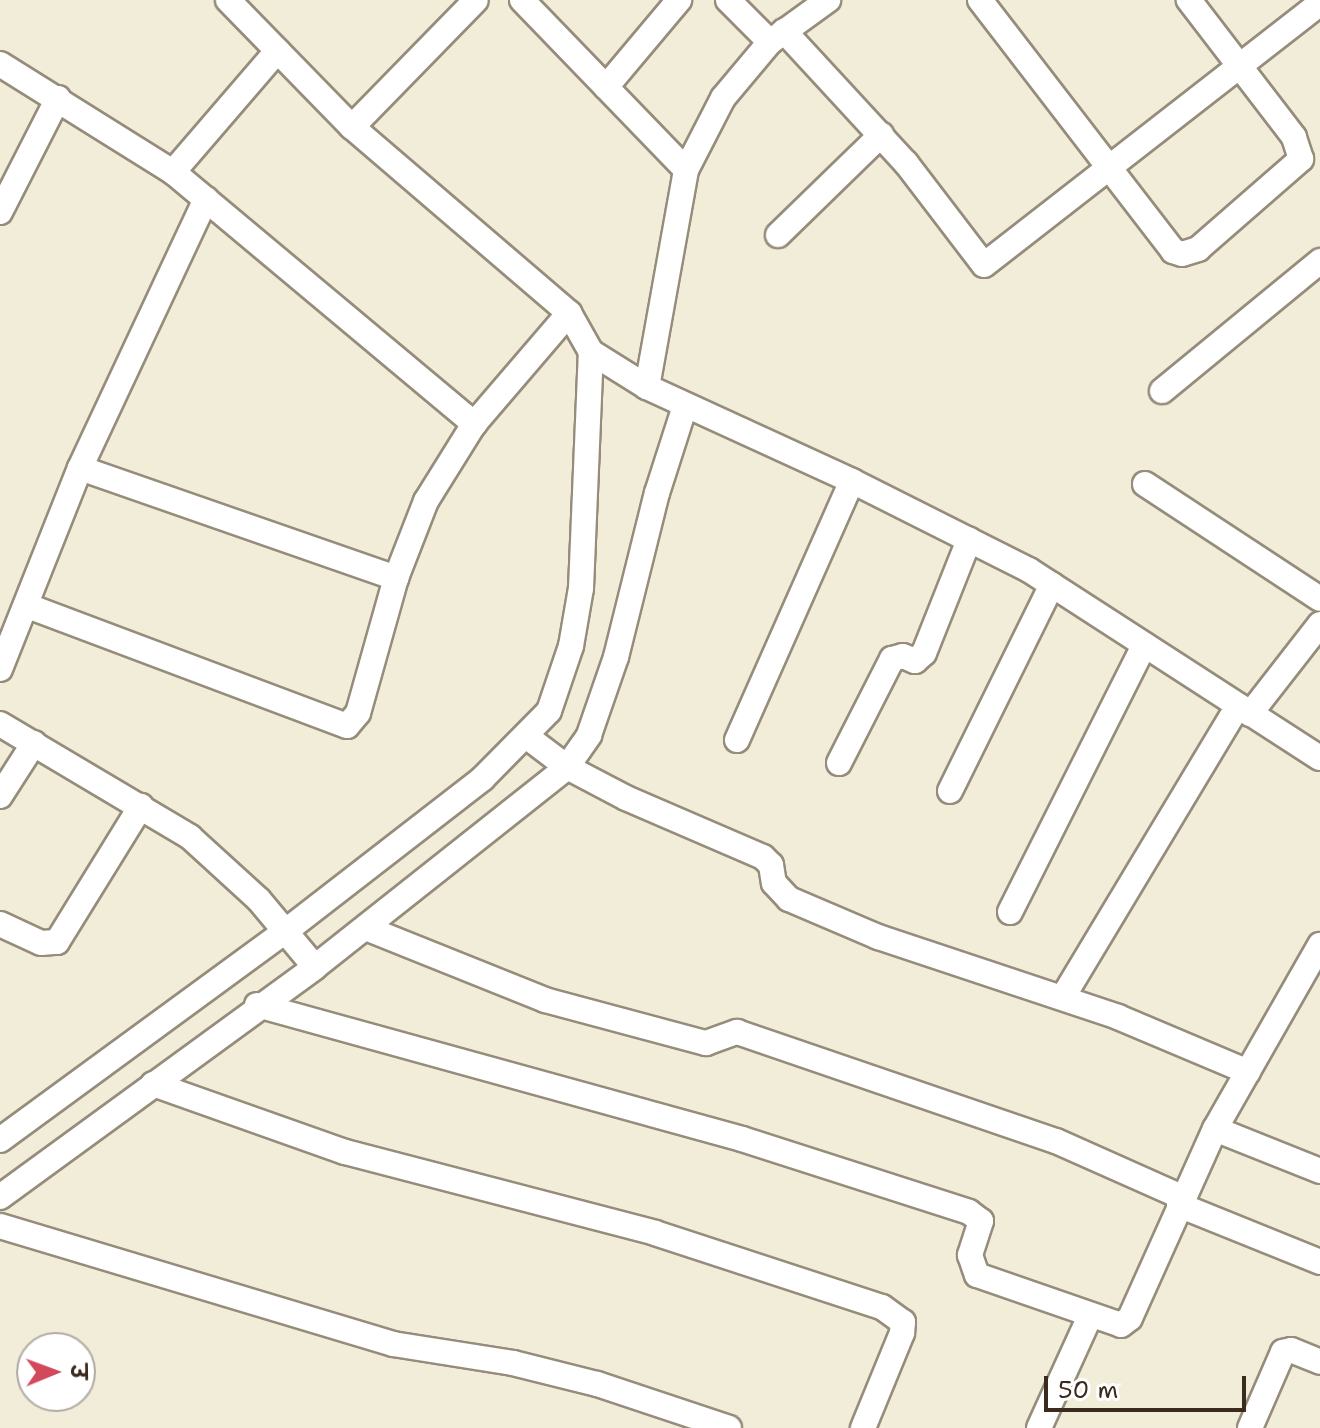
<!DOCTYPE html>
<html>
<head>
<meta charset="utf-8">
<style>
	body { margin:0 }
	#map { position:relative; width:1320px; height:1428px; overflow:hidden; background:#f1edd8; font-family:"Shantell Sans","Playpen Sans Deva",sans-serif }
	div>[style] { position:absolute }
	.roads { filter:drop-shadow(2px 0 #968c7b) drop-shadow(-2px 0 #968c7b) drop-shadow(0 2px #968c7b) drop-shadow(0 -2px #968c7b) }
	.minor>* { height:24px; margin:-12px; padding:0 12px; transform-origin:12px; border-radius:12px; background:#fff }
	span { translate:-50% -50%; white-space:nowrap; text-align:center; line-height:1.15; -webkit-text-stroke:6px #fff; paint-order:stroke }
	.north { position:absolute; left:16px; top:1332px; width:80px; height:80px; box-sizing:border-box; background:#fff; border:2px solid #b1aaa5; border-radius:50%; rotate:89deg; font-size:22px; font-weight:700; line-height:32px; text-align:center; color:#3b2a1e }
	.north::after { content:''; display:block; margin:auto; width:28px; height:36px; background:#d1495b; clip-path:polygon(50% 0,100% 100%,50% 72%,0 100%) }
	.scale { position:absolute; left:1044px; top:1376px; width:202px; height:36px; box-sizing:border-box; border:4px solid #3b2a1e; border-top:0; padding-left:10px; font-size:24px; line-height:28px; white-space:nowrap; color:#3b2a1e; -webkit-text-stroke:6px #fff; paint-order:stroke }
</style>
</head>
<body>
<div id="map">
	<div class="roads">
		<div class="minor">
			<i style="left:228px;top:0;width:177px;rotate:45.7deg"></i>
			<i style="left:352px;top:127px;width:286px;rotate:40.6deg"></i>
			<i style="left:569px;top:313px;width:45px;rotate:60.6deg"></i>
			<i style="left:591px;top:352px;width:66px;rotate:32deg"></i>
			<i style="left:647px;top:387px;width:226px;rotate:24.6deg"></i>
			<i style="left:852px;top:481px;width:198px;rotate:26.7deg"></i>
			<i style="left:1029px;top:570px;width:346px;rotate:32.9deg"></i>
			<i style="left:522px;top:0;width:236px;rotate:46deg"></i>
			<i style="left:728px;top:0;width:59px;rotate:45deg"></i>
			<i style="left:980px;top:0;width:317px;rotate:52.4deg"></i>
			<i style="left:1173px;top:251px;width:9px;rotate:18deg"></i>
			<i style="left:1182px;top:254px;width:17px;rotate:-17deg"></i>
			<i style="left:1198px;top:249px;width:137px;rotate:-41.1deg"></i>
			<i style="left:1301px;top:159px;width:23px;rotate:-108deg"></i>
			<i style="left:1294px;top:137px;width:173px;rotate:-127.5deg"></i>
			<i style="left:784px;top:31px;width:180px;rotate:47.3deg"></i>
			<i style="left:906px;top:163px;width:128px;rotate:52.6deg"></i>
			<i style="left:984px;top:265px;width:426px;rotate:-37.9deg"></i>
			<i style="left:0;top:64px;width:204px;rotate:32deg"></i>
			<i style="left:173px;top:172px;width:393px;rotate:39.9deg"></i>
			<i style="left:474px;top:424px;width:91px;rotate:121.9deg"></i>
			<i style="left:426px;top:501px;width:83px;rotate:111.3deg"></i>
			<i style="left:396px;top:578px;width:140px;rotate:105.7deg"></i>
			<i style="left:358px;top:713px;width:17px;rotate:130deg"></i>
			<i style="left:347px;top:726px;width:341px;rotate:-159.4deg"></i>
			<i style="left:606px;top:87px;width:114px;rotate:-50deg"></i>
			<i style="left:352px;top:127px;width:177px;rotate:-45.7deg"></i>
			<i style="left:173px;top:172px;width:160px;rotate:-49.3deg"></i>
			<i style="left:0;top:212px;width:128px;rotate:-63deg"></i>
			<i style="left:778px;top:235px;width:144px;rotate:-44.2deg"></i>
			<i style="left:647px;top:387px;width:220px;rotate:-79.8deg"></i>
			<i style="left:686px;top:170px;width:81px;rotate:-62.8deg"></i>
			<i style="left:723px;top:98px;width:73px;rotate:-50deg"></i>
			<i style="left:770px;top:42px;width:72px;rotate:-35.9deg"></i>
			<i style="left:1162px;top:391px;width:205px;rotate:-39.4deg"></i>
			<i style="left:474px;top:424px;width:146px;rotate:-49.4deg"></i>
			<i style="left:80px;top:468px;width:335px;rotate:19.2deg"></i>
			<i style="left:1145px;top:484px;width:209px;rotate:33.3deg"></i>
			<i style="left:0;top:669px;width:216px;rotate:-68.3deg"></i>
			<i style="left:80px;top:468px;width:297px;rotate:-64.9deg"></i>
			<i style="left:1250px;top:714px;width:114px;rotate:-52.1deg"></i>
			<i style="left:0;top:724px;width:221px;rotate:30.7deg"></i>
			<i style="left:190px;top:837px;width:93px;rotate:42.4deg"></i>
			<i style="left:259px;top:900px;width:87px;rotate:50.1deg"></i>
			<i style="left:526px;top:736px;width:51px;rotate:37.1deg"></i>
			<i style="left:567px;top:767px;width:67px;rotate:27.7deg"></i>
			<i style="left:626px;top:798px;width:149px;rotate:23.3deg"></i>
			<i style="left:763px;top:857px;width:11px;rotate:45deg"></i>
			<i style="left:771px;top:865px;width:18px;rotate:81deg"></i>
			<i style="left:774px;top:883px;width:22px;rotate:47deg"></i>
			<i style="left:789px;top:899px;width:97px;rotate:23.1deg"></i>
			<i style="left:878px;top:937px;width:253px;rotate:18.4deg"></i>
			<i style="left:1118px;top:1017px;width:141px;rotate:22.9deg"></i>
			<i style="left:737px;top:740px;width:283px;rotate:-66.1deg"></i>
			<i style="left:839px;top:763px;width:117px;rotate:-63deg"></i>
			<i style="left:892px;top:659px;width:11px;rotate:-15deg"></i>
			<i style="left:903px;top:656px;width:13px;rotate:23deg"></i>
			<i style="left:915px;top:661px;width:12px;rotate:-42deg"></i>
			<i style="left:924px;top:653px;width:122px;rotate:-68.3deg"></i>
			<i style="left:950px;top:791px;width:230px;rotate:-63.7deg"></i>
			<i style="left:0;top:796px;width:63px;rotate:-57.3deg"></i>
			<i style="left:1010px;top:912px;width:299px;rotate:-63.3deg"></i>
			<i style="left:0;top:924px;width:45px;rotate:24.9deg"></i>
			<i style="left:41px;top:943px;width:16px;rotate:-4deg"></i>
			<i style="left:57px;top:942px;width:160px;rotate:-58.3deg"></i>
			<i style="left:366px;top:928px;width:193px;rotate:21.9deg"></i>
			<i style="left:545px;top:1000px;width:167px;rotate:15deg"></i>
			<i style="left:706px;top:1043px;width:33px;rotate:-20deg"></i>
			<i style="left:737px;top:1032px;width:337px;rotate:18.9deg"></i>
			<i style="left:1056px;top:1141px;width:138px;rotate:24deg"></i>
			<i style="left:1063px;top:997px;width:340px;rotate:-59deg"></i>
			<i style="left:257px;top:1005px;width:503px;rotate:15.44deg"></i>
			<i style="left:742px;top:1139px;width:238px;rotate:17.8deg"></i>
			<i style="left:969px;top:1212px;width:15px;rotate:37deg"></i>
			<i style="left:981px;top:1221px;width:36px;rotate:108deg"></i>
			<i style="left:970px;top:1255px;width:21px;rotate:71deg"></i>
			<i style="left:977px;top:1275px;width:152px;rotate:19.1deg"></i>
			<i style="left:1121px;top:1325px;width:11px;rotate:-38deg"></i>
			<i style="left:1130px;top:1318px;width:207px;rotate:-65.8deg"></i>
			<i style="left:1215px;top:1129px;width:212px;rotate:-60.3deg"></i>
			<i style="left:153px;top:1084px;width:204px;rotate:19.5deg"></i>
			<i style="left:345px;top:1152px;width:320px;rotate:14.6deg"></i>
			<i style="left:655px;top:1233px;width:239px;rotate:18.1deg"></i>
			<i style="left:882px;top:1307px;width:26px;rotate:36deg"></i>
			<i style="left:903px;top:1322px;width:11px;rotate:95deg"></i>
			<i style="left:902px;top:1333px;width:103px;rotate:112.3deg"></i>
			<i style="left:1215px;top:1129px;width:113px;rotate:21.8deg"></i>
			<i style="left:0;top:1140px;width:354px;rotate:-36.2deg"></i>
			<i style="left:286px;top:931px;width:248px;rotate:-37.8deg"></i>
			<i style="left:482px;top:779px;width:95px;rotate:-45.4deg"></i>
			<i style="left:549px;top:711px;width:69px;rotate:-71.3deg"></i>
			<i style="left:571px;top:646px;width:59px;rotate:-80.2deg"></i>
			<i style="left:581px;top:588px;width:236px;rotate:-87.6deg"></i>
			<i style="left:0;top:1197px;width:390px;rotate:-36.1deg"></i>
			<i style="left:315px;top:967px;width:322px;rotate:-38.4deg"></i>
			<i style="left:567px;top:767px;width:39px;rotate:-55deg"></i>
			<i style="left:589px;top:735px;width:83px;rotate:-70.9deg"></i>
			<i style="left:616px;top:657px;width:169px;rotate:-76deg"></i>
			<i style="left:657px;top:493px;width:91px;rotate:-72.2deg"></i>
			<i style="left:1179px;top:1205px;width:152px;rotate:22deg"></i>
			<i style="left:0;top:1226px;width:410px;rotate:16.7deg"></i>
			<i style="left:393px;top:1344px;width:121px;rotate:9deg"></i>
			<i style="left:513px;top:1363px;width:87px;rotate:14deg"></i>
			<i style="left:597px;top:1384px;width:139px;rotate:18.4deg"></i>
			<i style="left:1039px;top:1428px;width:123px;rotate:-65.5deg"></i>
			<i style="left:1250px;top:1428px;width:83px;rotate:-66.5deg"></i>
			<i style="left:1283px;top:1352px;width:8px;rotate:-14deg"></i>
			<i style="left:1291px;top:1350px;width:31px;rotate:22deg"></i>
		</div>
	</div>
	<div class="north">उ</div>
	<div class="scale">50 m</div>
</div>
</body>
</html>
